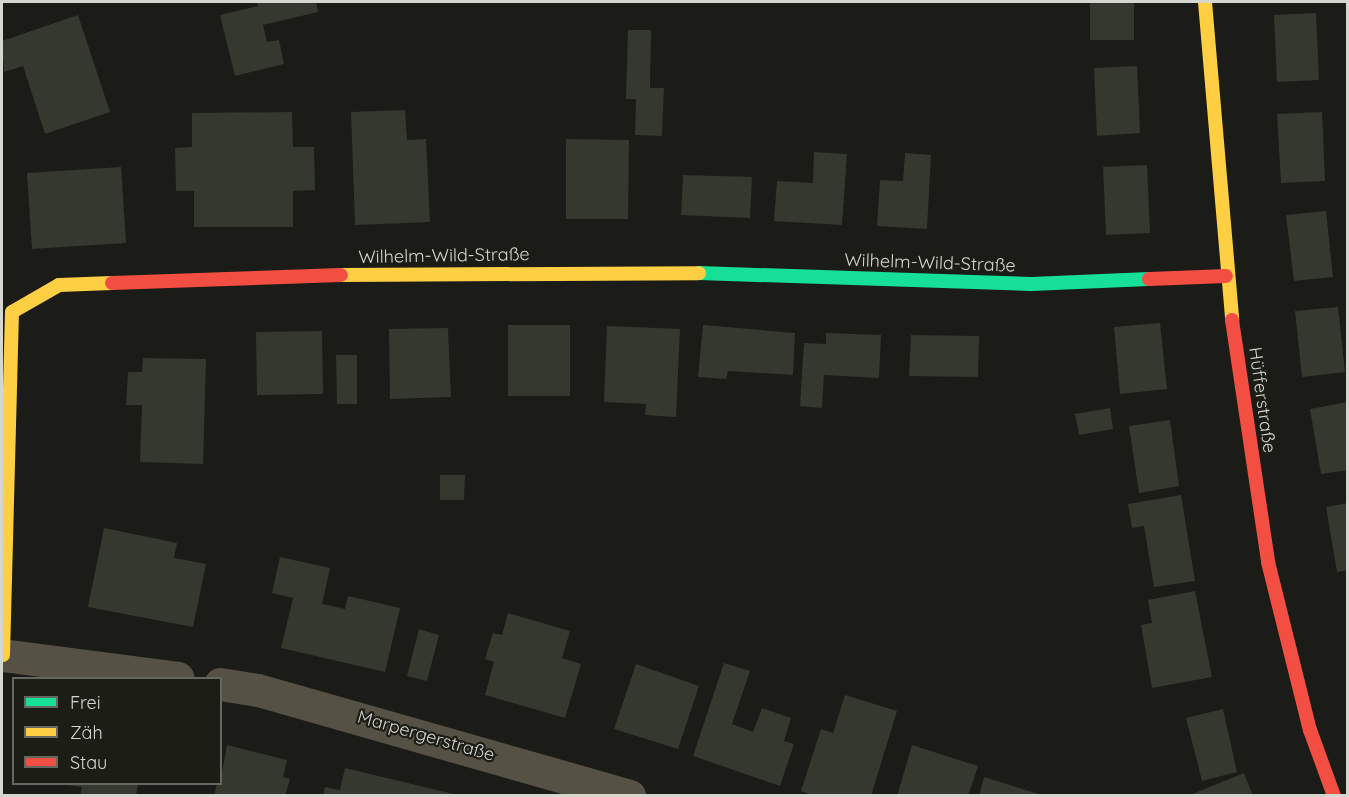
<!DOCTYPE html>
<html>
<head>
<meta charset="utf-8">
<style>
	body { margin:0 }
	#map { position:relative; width:1349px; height:797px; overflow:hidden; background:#1b1b17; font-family:Quicksand,sans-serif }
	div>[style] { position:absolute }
	.building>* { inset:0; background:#34382e }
	.street>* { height:33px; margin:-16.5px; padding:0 16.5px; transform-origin:16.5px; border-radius:16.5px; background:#555145 }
	.fast>* { height:14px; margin:-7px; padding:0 7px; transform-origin:7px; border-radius:7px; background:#16e098 }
	.slow>* { height:14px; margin:-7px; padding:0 7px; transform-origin:7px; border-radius:7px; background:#ffcf43 }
	.jam>* { height:14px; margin:-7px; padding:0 7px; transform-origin:7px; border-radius:7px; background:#f24e42 }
	span { translate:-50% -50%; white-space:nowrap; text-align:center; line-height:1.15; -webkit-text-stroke:4.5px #1c1d15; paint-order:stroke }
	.street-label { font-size:18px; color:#d6d6d1 }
	.frame { position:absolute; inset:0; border:3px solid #d6d6d1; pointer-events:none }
	.legend { position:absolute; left:12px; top:677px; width:210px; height:108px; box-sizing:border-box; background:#1c1d15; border:2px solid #666760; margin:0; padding:8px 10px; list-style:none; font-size:18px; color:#d6d6d1 }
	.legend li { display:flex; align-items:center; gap:12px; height:30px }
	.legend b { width:30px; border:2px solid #666760 }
</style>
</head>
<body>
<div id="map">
	<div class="building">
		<i style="clip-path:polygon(257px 2px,316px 2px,318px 12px,263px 25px,267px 42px,279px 40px,284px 64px,235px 76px,220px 15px,258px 6px)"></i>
		<i style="clip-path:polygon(1090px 2px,1134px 2px,1134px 40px,1090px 40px)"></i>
		<i style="clip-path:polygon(1316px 13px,1319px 80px,1277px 82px,1274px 15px)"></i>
		<i style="clip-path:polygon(78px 15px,110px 112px,45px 134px,23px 66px,4px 72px,2px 41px)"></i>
		<i style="clip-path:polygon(628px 30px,651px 30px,650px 88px,664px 88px,662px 136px,635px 135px,636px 99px,626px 99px)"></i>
		<i style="clip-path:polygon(1137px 66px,1140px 133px,1097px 136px,1094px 68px)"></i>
		<i style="clip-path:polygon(405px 110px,407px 140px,426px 139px,430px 222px,355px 225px,351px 112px)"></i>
		<i style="clip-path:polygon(292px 112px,293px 147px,314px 147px,315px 190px,293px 191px,293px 227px,194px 227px,194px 191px,176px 191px,175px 148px,192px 147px,192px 113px)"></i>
		<i style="clip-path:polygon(1322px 112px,1325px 181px,1281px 183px,1277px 114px)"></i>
		<i style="clip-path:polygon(566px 139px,629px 140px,628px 219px,566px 219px)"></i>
		<i style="clip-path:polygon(814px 152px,847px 154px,842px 225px,774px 221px,777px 181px,813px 183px)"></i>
		<i style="clip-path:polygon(905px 153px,931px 155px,927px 229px,877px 226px,880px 180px,903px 181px)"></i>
		<i style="clip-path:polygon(1147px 165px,1150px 233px,1106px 235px,1103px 167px)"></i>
		<i style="clip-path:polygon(121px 167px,126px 243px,32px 249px,27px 173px)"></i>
		<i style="clip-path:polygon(683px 175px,752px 177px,750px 218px,681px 215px)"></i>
		<i style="clip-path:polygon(1326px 211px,1333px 277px,1294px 281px,1286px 215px)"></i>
		<i style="clip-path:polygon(1338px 307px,1345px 372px,1302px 377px,1295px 311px)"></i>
		<i style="clip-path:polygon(1160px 323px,1167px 389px,1120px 394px,1114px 327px)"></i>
		<i style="clip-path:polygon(508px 325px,570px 325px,570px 396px,508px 396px)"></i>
		<i style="clip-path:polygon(703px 325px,795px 333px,793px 375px,728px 371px,726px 379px,698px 377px)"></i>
		<i style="clip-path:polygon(607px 326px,680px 329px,676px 417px,645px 415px,646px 404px,604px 402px)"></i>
		<i style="clip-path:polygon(448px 328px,451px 397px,390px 399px,389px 329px)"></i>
		<i style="clip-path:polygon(322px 331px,323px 394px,257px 395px,256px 332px)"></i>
		<i style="clip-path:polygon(826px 333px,881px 335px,879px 378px,824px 375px,822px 408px,800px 406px,804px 343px,826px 344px)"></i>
		<i style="clip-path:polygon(911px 335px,979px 336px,978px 377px,909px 376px)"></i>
		<i style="clip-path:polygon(336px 355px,357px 355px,357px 404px,337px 404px)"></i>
		<i style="clip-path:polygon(143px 358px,206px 359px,203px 464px,140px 462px,142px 405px,126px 405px,128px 372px,142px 372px)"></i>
		<i style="clip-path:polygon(1348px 402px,1348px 470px,1321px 474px,1310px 409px)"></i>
		<i style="clip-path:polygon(1110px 408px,1113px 429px,1079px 435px,1075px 414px)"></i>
		<i style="clip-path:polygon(1170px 420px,1179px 486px,1139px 493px,1129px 426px)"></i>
		<i style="clip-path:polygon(440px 475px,465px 475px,464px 500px,440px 500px)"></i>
		<i style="clip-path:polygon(1181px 495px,1195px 581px,1154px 587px,1144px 526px,1132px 528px,1128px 504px)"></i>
		<i style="clip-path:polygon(1348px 503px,1348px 570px,1337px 572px,1326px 507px)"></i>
		<i style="clip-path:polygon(104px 528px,177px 543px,174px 558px,206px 564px,193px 627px,88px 607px)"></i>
		<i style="clip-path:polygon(280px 557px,330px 568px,322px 604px,345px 609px,348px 596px,400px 608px,385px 672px,281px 648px,293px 598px,272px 593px)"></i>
		<i style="clip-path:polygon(1195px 591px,1212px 677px,1152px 688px,1141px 625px,1152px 623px,1148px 600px)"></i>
		<i style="clip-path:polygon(508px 613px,570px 631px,562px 658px,581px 664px,565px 718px,485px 695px,494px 662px,485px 659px,493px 633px,502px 635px)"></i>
		<i style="clip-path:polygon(419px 629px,439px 635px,427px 681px,407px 676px)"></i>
		<i style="clip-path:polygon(724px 663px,750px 671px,732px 724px,753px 732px,762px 708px,791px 718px,784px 741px,794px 744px,780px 786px,693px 756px)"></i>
		<i style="clip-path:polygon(636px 664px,699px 686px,678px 749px,614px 729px)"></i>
		<i style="clip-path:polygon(845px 695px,897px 711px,871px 796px,814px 796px,801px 791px,821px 729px,833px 733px)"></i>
		<i style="clip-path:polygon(1223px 709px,1237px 772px,1202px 781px,1186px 718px)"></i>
		<i style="clip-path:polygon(227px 745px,287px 760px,283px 777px,290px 779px,285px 796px,214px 796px,217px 784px,220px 784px)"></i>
		<i style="clip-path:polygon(912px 745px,978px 766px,968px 796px,897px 796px)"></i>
		<i style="clip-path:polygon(345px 768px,458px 795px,458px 796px,323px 796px,325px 787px,340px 790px)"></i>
		<i style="clip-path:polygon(1244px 773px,1253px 796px,1190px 796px,1190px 795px)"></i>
		<i style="clip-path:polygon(984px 777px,1042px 795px,1042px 796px,979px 796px)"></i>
		<i style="clip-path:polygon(138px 784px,136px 796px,80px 796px,82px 787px,67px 785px)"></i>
	</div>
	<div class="street">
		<i style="left:2px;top:655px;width:177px;rotate:7.4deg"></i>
		<i style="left:220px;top:684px;width:38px;rotate:9deg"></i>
		<i style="left:258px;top:690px;width:386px;rotate:15.9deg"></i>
	</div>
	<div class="fast">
		<i style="left:699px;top:273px;width:332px;rotate:1.9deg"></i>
		<i style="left:1031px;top:284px;width:118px;rotate:-2.4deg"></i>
	</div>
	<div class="slow">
		<i style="left:1205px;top:2px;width:319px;rotate:85.1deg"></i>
		<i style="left:341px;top:275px;width:358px;rotate:-0.3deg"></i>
		<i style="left:3px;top:655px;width:343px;rotate:-88.5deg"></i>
		<i style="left:12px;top:312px;width:54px;rotate:-29.9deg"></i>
		<i style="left:59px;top:285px;width:53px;rotate:-2.2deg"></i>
	</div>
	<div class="jam">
		<i style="left:1149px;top:279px;width:77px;rotate:-2.2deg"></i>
		<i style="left:112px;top:283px;width:229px;rotate:-2deg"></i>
		<i style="left:1232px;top:320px;width:245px;rotate:81.5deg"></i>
		<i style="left:1268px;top:562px;width:173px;rotate:76deg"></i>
		<i style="left:1310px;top:730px;width:70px;rotate:70deg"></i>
	</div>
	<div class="street-label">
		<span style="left:444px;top:256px;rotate:-1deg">Wilhelm-Wild-Straße</span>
		<span style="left:930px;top:263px;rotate:2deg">Wilhelm-Wild-Straße</span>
		<span style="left:1262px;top:400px;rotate:82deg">Hüfferstraße</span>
		<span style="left:426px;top:736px;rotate:16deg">Marpergerstraße</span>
	</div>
	<div class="frame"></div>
	<ul class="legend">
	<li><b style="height:8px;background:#16e098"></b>Frei</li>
	<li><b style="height:8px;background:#ffcf43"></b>Zäh</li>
	<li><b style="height:8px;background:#f24e42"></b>Stau</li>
	</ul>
</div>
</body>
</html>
